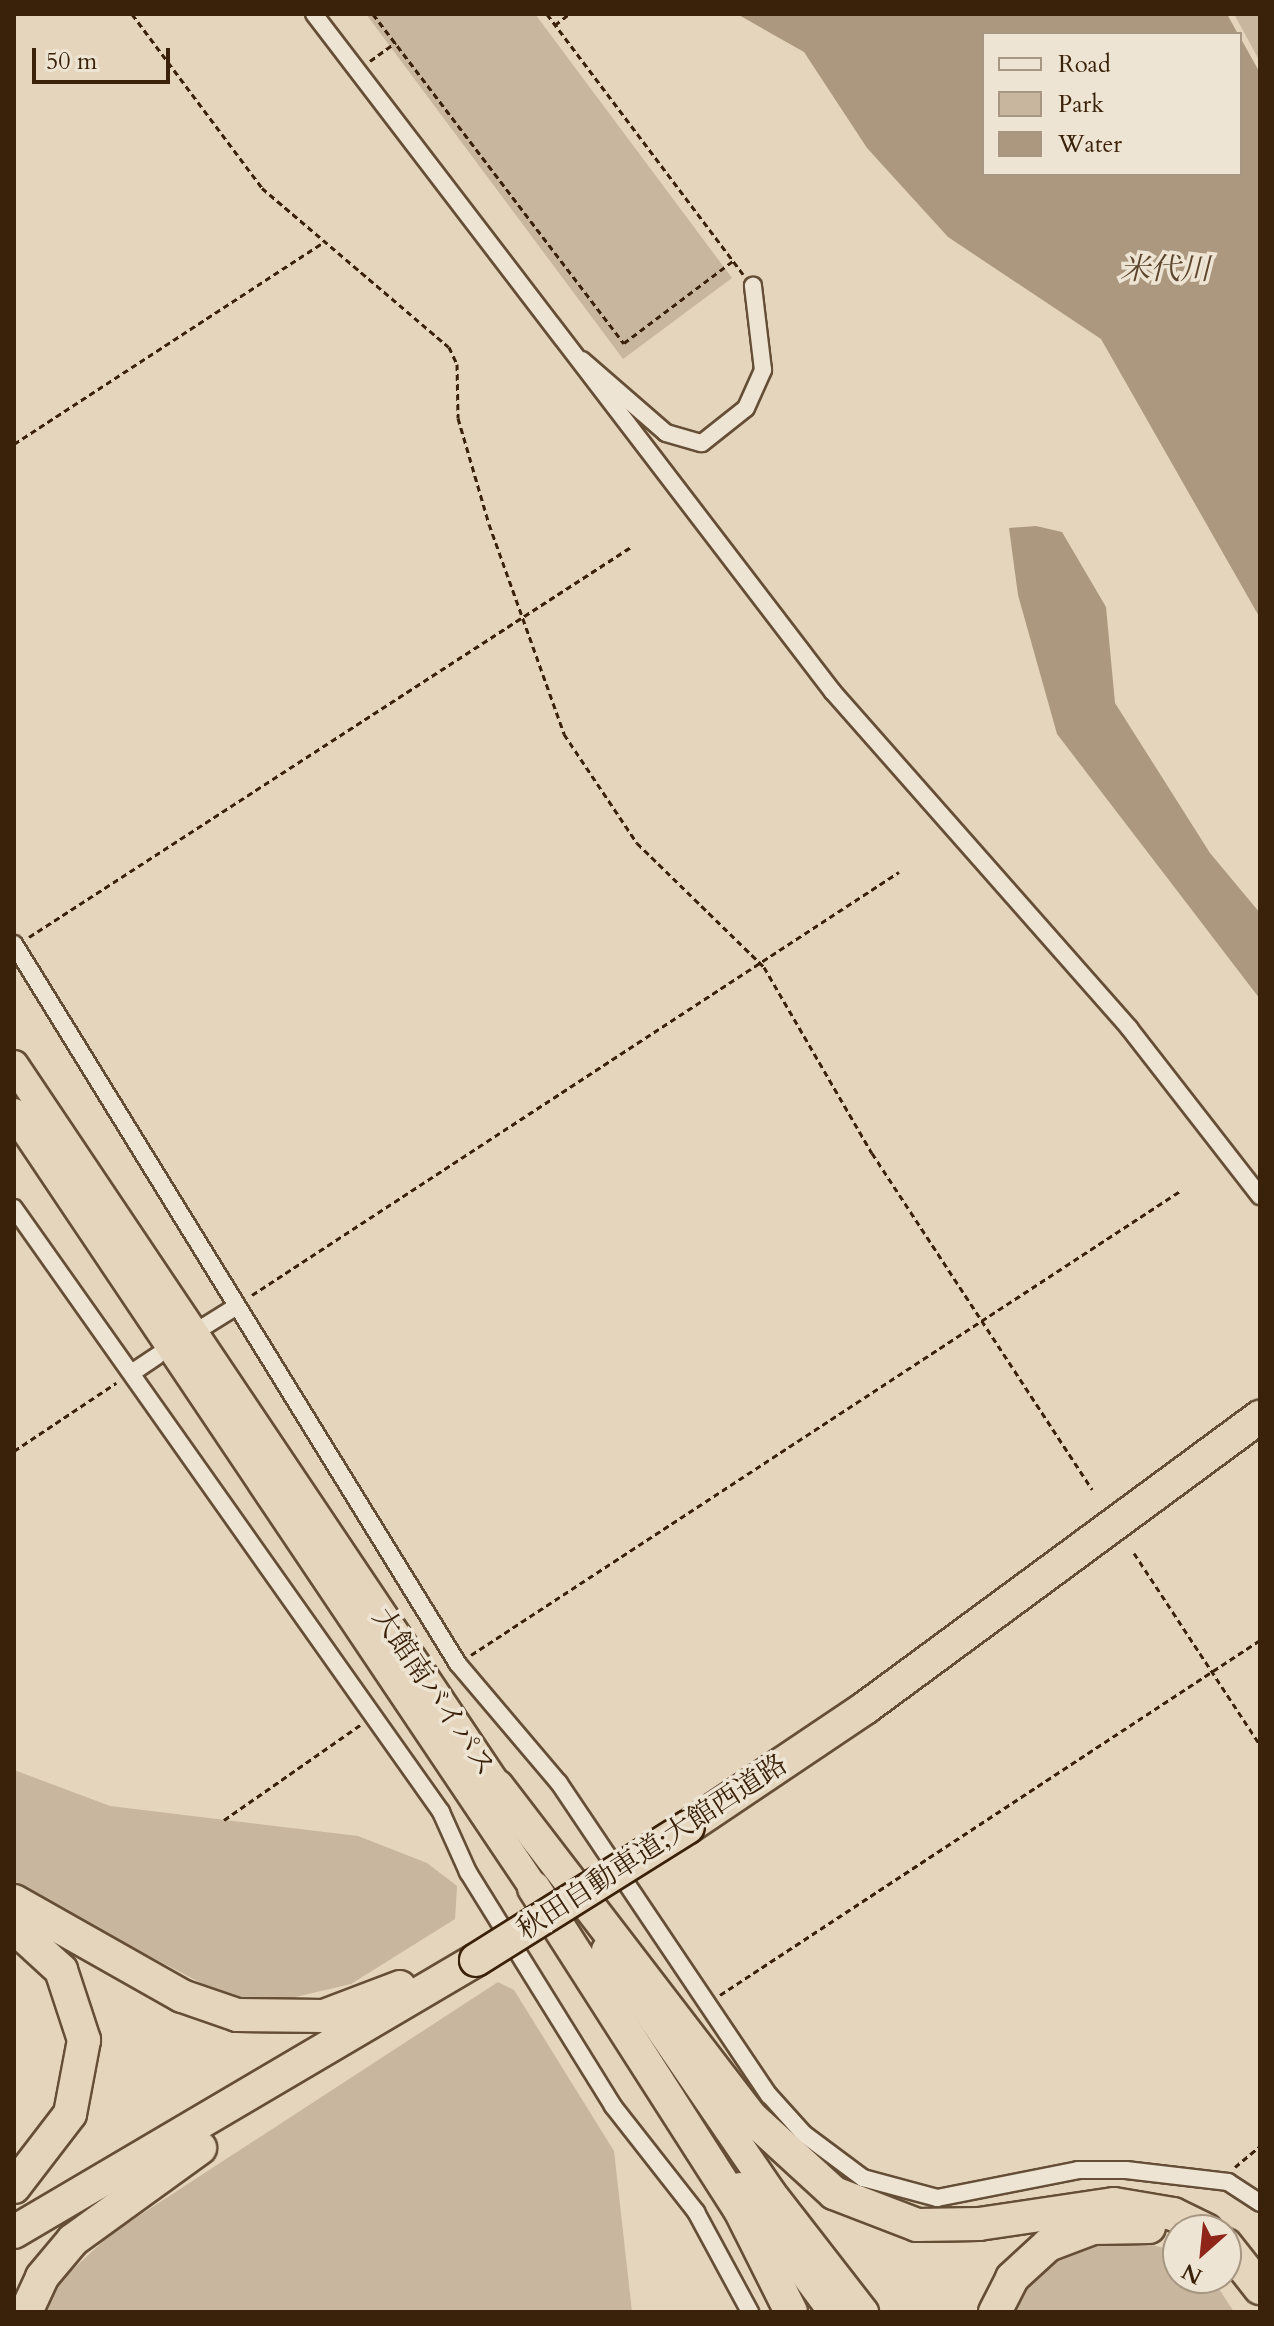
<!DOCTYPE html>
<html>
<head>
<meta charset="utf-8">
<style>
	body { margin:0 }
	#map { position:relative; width:1274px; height:2326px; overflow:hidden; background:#e5d5bc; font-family:Cardo,"Noto Serif JP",serif }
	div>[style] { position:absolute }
	.green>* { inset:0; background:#c8b69e }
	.water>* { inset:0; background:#ab987f }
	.path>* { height:3px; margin-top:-1.5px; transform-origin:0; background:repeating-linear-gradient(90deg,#3a2109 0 6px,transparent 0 10px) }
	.roads { filter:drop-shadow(2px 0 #654e36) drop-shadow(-2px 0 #654e36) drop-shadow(0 2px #654e36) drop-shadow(0 -2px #654e36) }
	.minor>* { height:16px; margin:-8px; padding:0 8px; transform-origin:8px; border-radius:8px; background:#eee4d3 }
	.trunk>* { height:28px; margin:-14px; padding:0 14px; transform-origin:14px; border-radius:14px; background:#e5d5bc }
	.motorway>* { height:32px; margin:-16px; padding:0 16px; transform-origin:16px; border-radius:16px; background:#e5d5bc }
	.bridges { filter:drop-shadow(2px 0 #3a2109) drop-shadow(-2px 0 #3a2109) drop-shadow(0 2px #3a2109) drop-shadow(0 -2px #3a2109) }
	.motorway-bridge>* { height:32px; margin:-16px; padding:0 16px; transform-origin:16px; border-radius:16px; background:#e5d5bc }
	span { translate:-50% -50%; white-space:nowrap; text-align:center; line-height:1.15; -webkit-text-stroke:7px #eee4d3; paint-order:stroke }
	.street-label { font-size:28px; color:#3a2109 }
	.water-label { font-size:30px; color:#5c452c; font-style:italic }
	.frame { position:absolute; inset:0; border:16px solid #3a2109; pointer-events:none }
	.legend { position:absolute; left:982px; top:32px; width:260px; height:144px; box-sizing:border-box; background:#eee4d3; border:2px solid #a69682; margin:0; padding:10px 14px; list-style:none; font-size:24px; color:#3a2109 }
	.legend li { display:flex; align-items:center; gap:16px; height:40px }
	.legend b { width:40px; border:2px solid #a69682 }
	.north { position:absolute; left:1162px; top:2214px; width:80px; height:80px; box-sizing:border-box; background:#eee4d3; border:2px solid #a69682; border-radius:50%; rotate:207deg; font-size:22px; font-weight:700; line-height:32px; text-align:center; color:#3a2109 }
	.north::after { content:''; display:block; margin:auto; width:28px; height:36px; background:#8f2418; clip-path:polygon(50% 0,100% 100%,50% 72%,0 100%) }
	.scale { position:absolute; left:32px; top:48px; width:138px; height:36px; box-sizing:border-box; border:4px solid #3a2109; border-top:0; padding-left:10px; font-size:24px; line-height:28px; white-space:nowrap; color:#3a2109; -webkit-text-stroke:6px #eee4d3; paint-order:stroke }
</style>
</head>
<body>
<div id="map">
	<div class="green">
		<i style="clip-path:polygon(366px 14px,535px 14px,732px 278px,623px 359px)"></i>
		<i style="clip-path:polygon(1234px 14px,1260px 14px,1260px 62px,1258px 58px)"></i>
		<i style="clip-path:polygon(14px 1770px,110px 1806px,358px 1836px,427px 1863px,457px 1886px,455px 1919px,351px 1984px,274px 2002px,224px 1995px,14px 1885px)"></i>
		<i style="clip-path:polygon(498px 1982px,514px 1990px,614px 2151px,632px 2312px,45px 2312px,57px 2284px,111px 2234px)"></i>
		<i style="clip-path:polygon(1131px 2239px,1178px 2252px,1178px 2278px,1212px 2278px,1234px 2312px,1009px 2312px,1047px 2264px,1092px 2241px)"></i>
	</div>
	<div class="water">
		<i style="clip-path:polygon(737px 14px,1227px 14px,1238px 34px,984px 34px,984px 174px,1240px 174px,1240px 37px,1260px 73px,1260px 618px,1101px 339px,948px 237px,867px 148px,804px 52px)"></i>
		<i style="clip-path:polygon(1036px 526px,1062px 532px,1106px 607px,1115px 703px,1210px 853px,1260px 913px,1260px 999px,1057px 734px,1018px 595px,1009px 528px)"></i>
	</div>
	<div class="path">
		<i style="left:132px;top:14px;width:217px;rotate:53.2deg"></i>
		<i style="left:262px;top:188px;width:245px;rotate:40.4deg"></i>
		<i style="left:449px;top:347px;width:19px;rotate:65deg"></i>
		<i style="left:457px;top:364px;width:54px;rotate:88.9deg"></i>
		<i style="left:458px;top:418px;width:110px;rotate:73.7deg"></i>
		<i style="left:489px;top:524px;width:223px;rotate:70.3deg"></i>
		<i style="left:564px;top:734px;width:131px;rotate:56.2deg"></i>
		<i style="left:637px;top:843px;width:177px;rotate:44.3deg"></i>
		<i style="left:764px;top:967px;width:215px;rotate:59.9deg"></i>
		<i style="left:872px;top:1153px;width:402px;rotate:56.8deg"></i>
		<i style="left:373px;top:14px;width:414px;rotate:52.7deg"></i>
		<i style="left:624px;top:343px;width:136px;rotate:-37deg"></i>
		<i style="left:547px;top:14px;width:326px;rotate:53deg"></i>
		<i style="left:555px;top:25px;width:18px;rotate:-38deg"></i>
		<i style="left:370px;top:61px;width:32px;rotate:-36deg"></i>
		<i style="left:14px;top:444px;width:370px;rotate:-33.1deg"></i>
		<i style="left:29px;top:937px;width:717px;rotate:-32.94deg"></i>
		<i style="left:252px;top:1295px;width:773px;rotate:-33.18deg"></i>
		<i style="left:14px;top:1451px;width:123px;rotate:-33.7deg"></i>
		<i style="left:1134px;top:1553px;width:230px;rotate:56.7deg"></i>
		<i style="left:471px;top:1655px;width:847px;rotate:-33.2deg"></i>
		<i style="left:224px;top:1820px;width:166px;rotate:-34.9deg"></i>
		<i style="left:720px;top:1995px;width:646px;rotate:-33.32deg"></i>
		<i style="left:1235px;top:2167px;width:33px;rotate:-40deg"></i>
	</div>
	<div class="roads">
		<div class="minor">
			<i style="left:314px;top:14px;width:854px;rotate:52.57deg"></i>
			<i style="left:833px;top:692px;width:448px;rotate:48.6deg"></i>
			<i style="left:1129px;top:1028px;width:213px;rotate:52.1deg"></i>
			<i style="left:582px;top:360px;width:111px;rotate:41deg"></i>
			<i style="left:666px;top:433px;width:37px;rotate:16deg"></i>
			<i style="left:702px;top:443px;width:56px;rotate:-38.5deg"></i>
			<i style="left:746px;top:408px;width:42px;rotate:-65.9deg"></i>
			<i style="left:763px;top:370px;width:85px;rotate:-96.8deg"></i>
			<i style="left:14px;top:944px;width:846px;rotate:58.34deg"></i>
			<i style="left:458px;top:1664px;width:156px;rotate:49.7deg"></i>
			<i style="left:559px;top:1783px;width:376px;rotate:56.1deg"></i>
			<i style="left:769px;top:2095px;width:52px;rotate:48.1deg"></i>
			<i style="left:804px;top:2134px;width:74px;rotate:36.7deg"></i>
			<i style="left:863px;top:2178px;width:77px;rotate:15.1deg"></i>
			<i style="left:937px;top:2198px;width:144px;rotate:-11.2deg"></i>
			<i style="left:1078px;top:2170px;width:48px"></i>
			<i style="left:1126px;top:2170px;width:103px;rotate:6.7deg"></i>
			<i style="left:1228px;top:2182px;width:38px;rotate:33deg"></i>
			<i style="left:14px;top:1208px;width:740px;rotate:54.74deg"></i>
			<i style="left:441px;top:1812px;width:66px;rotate:65.8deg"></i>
			<i style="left:468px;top:1872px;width:275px;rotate:58.2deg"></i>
			<i style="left:613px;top:2106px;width:135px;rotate:51.9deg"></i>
			<i style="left:696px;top:2212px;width:114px;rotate:61.6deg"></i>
			<i style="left:205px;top:1326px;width:34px;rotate:-32deg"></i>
			<i style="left:133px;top:1372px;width:29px;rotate:-34deg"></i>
		</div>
		<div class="trunk">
			<i style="left:14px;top:1065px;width:887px;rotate:56.17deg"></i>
			<i style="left:14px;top:1113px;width:955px;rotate:56.14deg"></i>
			<i style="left:606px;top:1950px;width:293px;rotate:55.7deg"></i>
			<i style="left:771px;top:2192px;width:152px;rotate:52.2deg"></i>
			<i style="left:740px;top:2187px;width:156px;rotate:53.4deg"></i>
		</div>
		<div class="motorway">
			<i style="left:497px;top:1786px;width:419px;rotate:52.5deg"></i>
			<i style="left:752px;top:2118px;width:111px;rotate:42.4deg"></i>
			<i style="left:834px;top:2193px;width:89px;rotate:21.1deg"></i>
			<i style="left:917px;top:2225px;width:62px;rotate:-0.9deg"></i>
			<i style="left:979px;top:2224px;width:136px;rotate:-8.4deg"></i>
			<i style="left:1114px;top:2204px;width:60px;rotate:9.6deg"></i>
			<i style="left:1173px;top:2214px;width:37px;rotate:26deg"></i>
			<i style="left:688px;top:1827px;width:213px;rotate:-33.9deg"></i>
			<i style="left:865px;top:1708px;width:491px;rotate:-36.4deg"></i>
			<i style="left:534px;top:1888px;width:380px;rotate:57.4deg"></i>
			<i style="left:739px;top:2208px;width:116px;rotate:63.4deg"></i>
			<i style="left:14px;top:1901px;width:193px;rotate:29.5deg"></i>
			<i style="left:182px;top:1996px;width:58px;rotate:19.1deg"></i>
			<i style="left:237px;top:2015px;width:87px;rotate:0.7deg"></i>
			<i style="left:324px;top:2016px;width:81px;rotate:-20.9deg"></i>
			<i style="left:14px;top:1927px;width:64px;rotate:42.5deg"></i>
			<i style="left:61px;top:1970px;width:74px;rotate:71.8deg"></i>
			<i style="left:84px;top:2040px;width:75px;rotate:100.7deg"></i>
			<i style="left:70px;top:2114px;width:92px;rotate:127.5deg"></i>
			<i style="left:14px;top:2232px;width:536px;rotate:-30.49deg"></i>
			<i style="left:1226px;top:2245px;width:55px;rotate:51.7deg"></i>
			<i style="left:26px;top:2312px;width:38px;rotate:-65deg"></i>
			<i style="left:42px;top:2277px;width:48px;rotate:-50deg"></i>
			<i style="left:73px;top:2240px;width:157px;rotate:-35.9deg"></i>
			<i style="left:995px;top:2312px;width:38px;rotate:-63deg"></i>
			<i style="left:1012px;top:2278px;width:49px;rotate:-42.5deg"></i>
			<i style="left:1048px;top:2245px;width:48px;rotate:-20.7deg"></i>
			<i style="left:1093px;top:2228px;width:56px;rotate:-1deg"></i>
		</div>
	</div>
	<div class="bridges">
		<div class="motorway-bridge">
			<i style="left:476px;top:1960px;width:250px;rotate:-32.1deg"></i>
		</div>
	</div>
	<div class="street-label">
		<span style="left:434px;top:1692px;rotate:56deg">大館南バイパス</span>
		<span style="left:652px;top:1847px;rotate:-33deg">秋田自動車道;大館西道路</span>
	</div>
	<div class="water-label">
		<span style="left:1165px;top:270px">米代川</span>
	</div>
	<div class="frame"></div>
	<ul class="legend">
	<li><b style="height:10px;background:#eee4d3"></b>Road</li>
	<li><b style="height:22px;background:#c8b69e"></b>Park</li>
	<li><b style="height:22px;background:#ab987f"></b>Water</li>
	</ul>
	<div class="north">N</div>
	<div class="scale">50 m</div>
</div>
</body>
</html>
